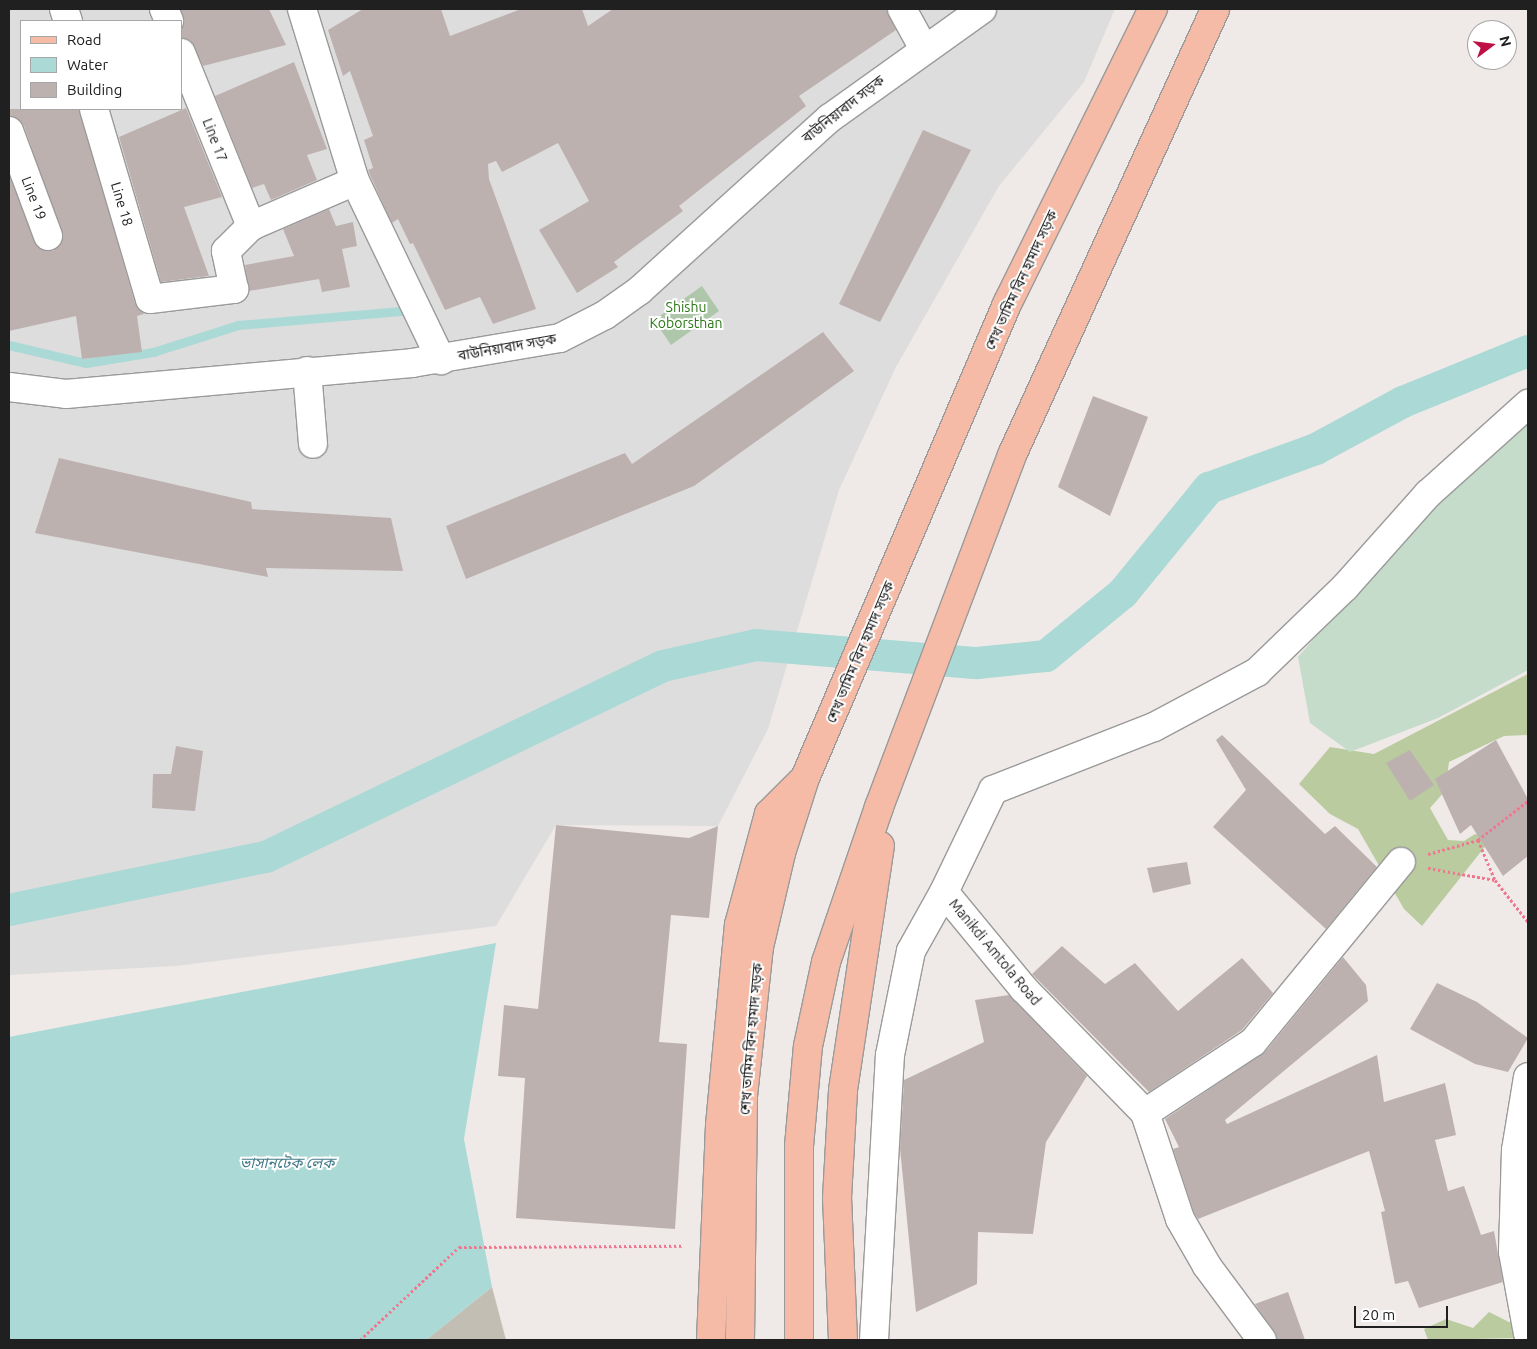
<!DOCTYPE html>
<html>
<head>
<meta charset="utf-8">
<style>
	body { margin:0 }
	#map { position:relative; width:1537px; height:1349px; overflow:hidden; background:#efeae7; font-family:Ubuntu,"Noto Sans Bengali",sans-serif }
	div>[style] { position:absolute }
	.residential>* { inset:0; background:#dedddd }
	.construction>* { inset:0; background:#c3beb3 }
	.forest>* { inset:0; background:#b9cb9f }
	.wetland>* { inset:0; background:#c5dcca }
	.cemetery>* { inset:0; background:#aec7aa }
	.water>* { inset:0; background:#abd9d6 }
	.stream>* { height:9px; margin:-4.5px; padding:0 4.5px; transform-origin:4.5px; border-radius:4.5px; background:#abd9d6 }
	.canal>* { height:32px; margin:-16px; padding:0 16px; transform-origin:16px; border-radius:16px; background:#abd9d6 }
	.building>* { inset:0; background:#bdb1b0 }
	.path>* { height:3px; margin-top:-1.5px; transform-origin:0; background:repeating-linear-gradient(90deg,#ef7890 0 2.5px,transparent 0 5px) }
	.roads { filter:drop-shadow(1px 0 #9a9a9a) drop-shadow(-1px 0 #9a9a9a) drop-shadow(0 1px #9a9a9a) drop-shadow(0 -1px #9a9a9a) }
	.minor>* { height:28px; margin:-14px; padding:0 14px; transform-origin:14px; border-radius:14px; background:#fff }
	.major>* { height:28px; margin:-14px; padding:0 14px; transform-origin:14px; border-radius:14px; background:#f5bba6 }
	span { translate:-50% -50%; white-space:nowrap; text-align:center; line-height:1.15; -webkit-text-stroke:4px #fff; paint-order:stroke }
	.street-label { font-size:14px; color:#202020 }
	.park-label { font-size:14px; color:#2a7715 }
	.water-label { font-size:15px; color:#467d8a; font-style:italic }
	.frame { position:absolute; inset:0; border:10px solid #202020; pointer-events:none }
	.legend { position:absolute; left:20px; top:20px; width:162px; height:90px; box-sizing:border-box; background:#fff; border:1px solid #a6a6a6; margin:0; padding:6px 9px; list-style:none; font-size:15px; color:#202020 }
	.legend li { display:flex; align-items:center; gap:10px; height:25px }
	.legend b { width:25px; border:1px solid #a6a6a6 }
	.north { position:absolute; left:1467px; top:20px; width:50px; height:50px; box-sizing:border-box; background:#fff; border:1px solid #a6a6a6; border-radius:50%; rotate:75deg; font-size:14px; font-weight:700; line-height:20px; text-align:center; color:#202020 }
	.north::after { content:''; display:block; margin:auto; width:18px; height:22px; background:#bf1045; clip-path:polygon(50% 0,100% 100%,50% 72%,0 100%) }
	.scale { position:absolute; left:1354px; top:1306px; width:94px; height:22px; box-sizing:border-box; border:2px solid #202020; border-top:0; padding-left:6px; font-size:15px; line-height:18px; white-space:nowrap; color:#202020; -webkit-text-stroke:4px #fff; paint-order:stroke }
</style>
</head>
<body>
<div id="map">
	<div class="residential">
		<i style="clip-path:polygon(evenodd,9px 9px,1115px 9px,1084px 82px,999px 186px,896px 367px,839px 490px,768px 729px,718px 826px,556px 825px,496px 926px,176px 966px,9px 975px,9px 9px,21px 21px,181px 21px,181px 109px,21px 109px,21px 21px)"></i>
	</div>
	<div class="construction">
		<i style="clip-path:polygon(492px 1287px,506px 1340px,426px 1340px)"></i>
	</div>
	<div class="forest">
		<i style="clip-path:polygon(1528px 674px,1528px 735px,1504px 736px,1449px 762px,1445px 791px,1430px 808px,1448px 840px,1464px 841px,1475px 834px,1491px 839px,1422px 926px,1404px 909px,1358px 829px,1330px 814px,1299px 784px,1330px 747px,1374px 754px)"></i>
		<i style="clip-path:polygon(1489px 1312px,1515px 1325px,1517px 1338px,1428px 1340px,1424px 1329px,1446px 1319px,1473px 1328px)"></i>
	</div>
	<div class="wetland">
		<i style="clip-path:polygon(1528px 421px,1528px 670px,1438px 718px,1350px 752px,1310px 723px,1298px 657px,1430px 505px)"></i>
	</div>
	<div class="cemetery">
		<i style="clip-path:polygon(702px 286px,719px 311px,671px 345px,654px 320px)"></i>
	</div>
	<div class="water">
		<i style="clip-path:polygon(496px 943px,464px 1139px,492px 1287px,426px 1340px,9px 1340px,9px 1037px)"></i>
	</div>
	<div class="stream">
		<i style="left:9px;top:345px;width:79px;rotate:13.2deg"></i>
		<i style="left:86px;top:363px;width:68px;rotate:-9.3deg"></i>
		<i style="left:153px;top:352px;width:89px;rotate:-17.6deg"></i>
		<i style="left:238px;top:325px;width:175px;rotate:-4.9deg"></i>
	</div>
	<div class="canal">
		<i style="left:9px;top:910px;width:262px;rotate:-11.7deg"></i>
		<i style="left:266px;top:857px;width:441px;rotate:-25.7deg"></i>
		<i style="left:663px;top:666px;width:95px;rotate:-12.7deg"></i>
		<i style="left:756px;top:645px;width:222px;rotate:4.7deg"></i>
		<i style="left:977px;top:663px;width:69px;rotate:-5.8deg"></i>
		<i style="left:1046px;top:656px;width:99px;rotate:-39.3deg"></i>
		<i style="left:1123px;top:593px;width:136px;rotate:-50.7deg"></i>
		<i style="left:1209px;top:488px;width:114px;rotate:-20deg"></i>
		<i style="left:1316px;top:449px;width:99px;rotate:-28.4deg"></i>
		<i style="left:1403px;top:402px;width:135px;rotate:-22.2deg"></i>
	</div>
	<div class="building">
		<i style="clip-path:polygon(181px 9px,269px 9px,286px 45px,203px 66px,191px 41px,181px 38px)"></i>
		<i style="clip-path:polygon(363px 9px,441px 9px,450px 36px,521px 9px,582px 9px,588px 26px,613px 9px,886px 9px,896px 30px,799px 96px,806px 106px,679px 206px,683px 211px,614px 262px,618px 267px,577px 293px,539px 230px,589px 201px,558px 143px,502px 172px,496px 161px,488px 164px,489px 179px,536px 309px,493px 324px,480px 297px,445px 310px,413px 243px,410px 244px,398px 219px,392px 223px,370px 175px,368px 170px,373px 168px,364px 140px,373px 136px,350px 71px,343px 76px,328px 30px)"></i>
		<i style="clip-path:polygon(294px 62px,327px 149px,307px 155px,317px 180px,271px 200px,264px 184px,252px 188px,215px 96px)"></i>
		<i style="clip-path:polygon(186px 108px,222px 197px,184px 207px,209px 276px,161px 282px,119px 137px)"></i>
		<i style="clip-path:polygon(9px 109px,79px 109px,135px 303px,144px 314px,137px 316px,142px 352px,82px 359px,76px 316px,9px 331px,9px 175px,38px 248px,53px 251px,63px 238px,24px 126px,9px 116px)"></i>
		<i style="clip-path:polygon(923px 130px,971px 150px,880px 322px,839px 304px)"></i>
		<i style="clip-path:polygon(329px 209px,336px 226px,353px 222px,357px 246px,342px 249px,350px 287px,322px 292px,319px 279px,249px 291px,245px 265px,294px 256px,283px 229px)"></i>
		<i style="clip-path:polygon(823px 332px,854px 371px,694px 486px,466px 579px,446px 526px,625px 453px,632px 464px)"></i>
		<i style="clip-path:polygon(1093px 396px,1148px 417px,1110px 516px,1058px 487px)"></i>
		<i style="clip-path:polygon(59px 458px,251px 502px,252px 509px,391px 518px,403px 571px,266px 568px,268px 577px,35px 533px)"></i>
		<i style="clip-path:polygon(1222px 735px,1325px 834px,1335px 826px,1377px 867px,1326px 929px,1213px 827px,1246px 790px,1216px 740px)"></i>
		<i style="clip-path:polygon(1496px 740px,1528px 799px,1528px 856px,1503px 876px,1471px 825px,1460px 834px,1435px 779px)"></i>
		<i style="clip-path:polygon(176px 746px,203px 751px,195px 811px,152px 808px,153px 774px,171px 774px)"></i>
		<i style="clip-path:polygon(1410px 750px,1434px 785px,1410px 801px,1386px 763px)"></i>
		<i style="clip-path:polygon(556px 825px,689px 838px,718px 826px,709px 918px,671px 915px,659px 1042px,687px 1044px,675px 1229px,516px 1218px,525px 1078px,498px 1076px,504px 1005px,538px 1009px)"></i>
		<i style="clip-path:polygon(1187px 862px,1191px 884px,1153px 893px,1147px 868px)"></i>
		<i style="clip-path:polygon(1062px 946px,1105px 984px,1135px 963px,1178px 1011px,1242px 958px,1273px 993px,1242px 1030px,1149px 1092px,1032px 974px)"></i>
		<i style="clip-path:polygon(1343px 957px,1366px 985px,1368px 1001px,1225px 1120px,1227px 1124px,1377px 1055px,1384px 1102px,1445px 1083px,1456px 1135px,1435px 1140px,1448px 1191px,1464px 1186px,1481px 1235px,1494px 1231px,1503px 1282px,1419px 1308px,1408px 1281px,1395px 1284px,1381px 1212px,1385px 1211px,1369px 1151px,1198px 1219px,1194px 1213px,1173px 1149px,1179px 1147px,1165px 1119px,1265px 1052px)"></i>
		<i style="clip-path:polygon(1437px 983px,1477px 1002px,1528px 1038px,1508px 1072px,1475px 1064px,1410px 1029px)"></i>
		<i style="clip-path:polygon(1009px 995px,1087px 1076px,1046px 1142px,1033px 1234px,978px 1232px,977px 1284px,916px 1312px,900px 1148px,904px 1080px,984px 1042px,975px 1000px)"></i>
		<i style="clip-path:polygon(1288px 1292px,1305px 1340px,1278px 1340px,1255px 1304px)"></i>
	</div>
	<div class="path">
		<i style="left:1478px;top:840px;width:43px;rotate:67deg"></i>
		<i style="left:1428px;top:854px;width:52px;rotate:-15.6deg"></i>
		<i style="left:1478px;top:840px;width:63px;rotate:-38deg"></i>
		<i style="left:1428px;top:868px;width:68px;rotate:10.2deg"></i>
		<i style="left:1495px;top:880px;width:53px;rotate:51.8deg"></i>
		<i style="left:360px;top:1340px;width:136px;rotate:-43.2deg"></i>
		<i style="left:459px;top:1247px;width:225px;rotate:-0.3deg"></i>
	</div>
	<div class="roads">
		<div class="minor">
			<i style="left:64px;top:9px;width:13px;rotate:72deg"></i>
			<i style="left:164px;top:9px;width:13px;rotate:67deg"></i>
			<i style="left:302px;top:9px;width:180px;rotate:72.9deg"></i>
			<i style="left:355px;top:181px;width:199px;rotate:64.3deg"></i>
			<i style="left:902px;top:9px;width:43px;rotate:61.1deg"></i>
			<i style="left:181px;top:53px;width:187px;rotate:68deg"></i>
			<i style="left:94px;top:109px;width:198px;rotate:73.6deg"></i>
			<i style="left:150px;top:299px;width:85px;rotate:-6.8deg"></i>
			<i style="left:234px;top:289px;width:39px;rotate:-102deg"></i>
			<i style="left:226px;top:251px;width:35px;rotate:-45deg"></i>
			<i style="left:251px;top:226px;width:113px;rotate:-23.4deg"></i>
			<i style="left:9px;top:131px;width:112px;rotate:69.6deg"></i>
			<i style="left:307px;top:371px;width:73px;rotate:85.3deg"></i>
			<i style="left:9px;top:387px;width:57px;rotate:7deg"></i>
			<i style="left:66px;top:394px;width:347px;rotate:-5.1deg"></i>
			<i style="left:412px;top:363px;width:150px;rotate:-9.6deg"></i>
			<i style="left:560px;top:338px;width:51px;rotate:-27.1deg"></i>
			<i style="left:605px;top:315px;width:43px;rotate:-35.5deg"></i>
			<i style="left:640px;top:290px;width:256px;rotate:-42.2deg"></i>
			<i style="left:830px;top:118px;width:187px;rotate:-35.6deg"></i>
			<i style="left:944px;top:892px;width:113px;rotate:-64.3deg"></i>
			<i style="left:993px;top:790px;width:173px;rotate:-21.4deg"></i>
			<i style="left:1154px;top:727px;width:117px;rotate:-28.1deg"></i>
			<i style="left:1257px;top:672px;width:122px;rotate:-44deg"></i>
			<i style="left:1345px;top:587px;width:125px;rotate:-48.3deg"></i>
			<i style="left:1428px;top:494px;width:135px;rotate:-42deg"></i>
			<i style="left:1528px;top:1077px;width:74px;rotate:99.3deg"></i>
			<i style="left:1516px;top:1150px;width:102px;rotate:91.7deg"></i>
			<i style="left:1513px;top:1252px;width:83px;rotate:79.6deg"></i>
			<i style="left:1145px;top:1113px;width:129px;rotate:-33.3deg"></i>
			<i style="left:1253px;top:1042px;width:233px;rotate:-50.6deg"></i>
			<i style="left:874px;top:1340px;width:285px;rotate:-86.8deg"></i>
			<i style="left:890px;top:1055px;width:106px;rotate:-78.6deg"></i>
			<i style="left:911px;top:951px;width:68px;rotate:-60.8deg"></i>
			<i style="left:944px;top:892px;width:126px;rotate:50.5deg"></i>
			<i style="left:1024px;top:989px;width:173px;rotate:45.7deg"></i>
			<i style="left:1145px;top:1113px;width:112px;rotate:71.7deg"></i>
			<i style="left:1180px;top:1219px;width:54px;rotate:60.1deg"></i>
			<i style="left:1207px;top:1266px;width:92px;rotate:53.4deg"></i>
		</div>
		<div class="major">
			<i style="left:711px;top:1340px;width:215px;rotate:-87.6deg"></i>
			<i style="left:720px;top:1125px;width:201px;rotate:-84.6deg"></i>
			<i style="left:739px;top:925px;width:115px;rotate:-74.9deg"></i>
			<i style="left:769px;top:814px;width:45px;rotate:-45deg"></i>
			<i style="left:740px;top:1340px;width:244px;rotate:-89.3deg"></i>
			<i style="left:743px;top:1096px;width:150px;rotate:-83.9deg"></i>
			<i style="left:759px;top:947px;width:97px;rotate:-76.8deg"></i>
			<i style="left:781px;top:853px;width:79px;rotate:-72.3deg"></i>
			<i style="left:805px;top:778px;width:515px;rotate:-66.92deg"></i>
			<i style="left:1007px;top:304px;width:329px;rotate:-63.7deg"></i>
			<i style="left:799px;top:1340px;width:194px;rotate:-90deg"></i>
			<i style="left:799px;top:1146px;width:100px;rotate:-84.9deg"></i>
			<i style="left:808px;top:1046px;width:86px;rotate:-77.9deg"></i>
			<i style="left:826px;top:962px;width:164px;rotate:-71.1deg"></i>
			<i style="left:879px;top:807px;width:376px;rotate:-69.3deg"></i>
			<i style="left:1012px;top:455px;width:490px;rotate:-65.5deg"></i>
			<i style="left:843px;top:1340px;width:142px;rotate:-92.4deg"></i>
			<i style="left:837px;top:1198px;width:108px;rotate:-86.8deg"></i>
			<i style="left:843px;top:1090px;width:247px;rotate:-81.4deg"></i>
		</div>
	</div>
	<div class="street-label">
		<span style="left:843px;top:109px;rotate:-38deg">বাউনিয়াবাদ সড়ক</span>
		<span style="left:215px;top:140px;rotate:69deg">Line 17</span>
		<span style="left:34px;top:198px;rotate:69deg">Line 19</span>
		<span style="left:122px;top:204px;rotate:73deg">Line 18</span>
		<span style="left:1021px;top:280px;rotate:-65deg">শেখ তামিম বিন হামাদ সড়ক</span>
		<span style="left:507px;top:347px;rotate:-10deg">বাউনিয়াবাদ সড়ক</span>
		<span style="left:860px;top:652px;rotate:-67deg">শেখ তামিম বিন হামাদ সড়ক</span>
		<span style="left:995px;top:952px;rotate:50deg">Manikdi Amtola Road</span>
		<span style="left:751px;top:1039px;rotate:-85deg">শেখ তামিম বিন হামাদ সড়ক</span>
	</div>
	<div class="park-label">
		<span style="left:686px;top:315px">Shishu<br>Koborsthan</span>
	</div>
	<div class="water-label">
		<span style="left:287px;top:1163px">ভাসানটেক লেক</span>
	</div>
	<div class="frame"></div>
	<ul class="legend">
	<li><b style="height:6px;background:#f5bba6"></b>Road</li>
	<li><b style="height:14px;background:#abd9d6"></b>Water</li>
	<li><b style="height:14px;background:#bdb1b0"></b>Building</li>
	</ul>
	<div class="north">N</div>
	<div class="scale">20 m</div>
</div>
</body>
</html>
